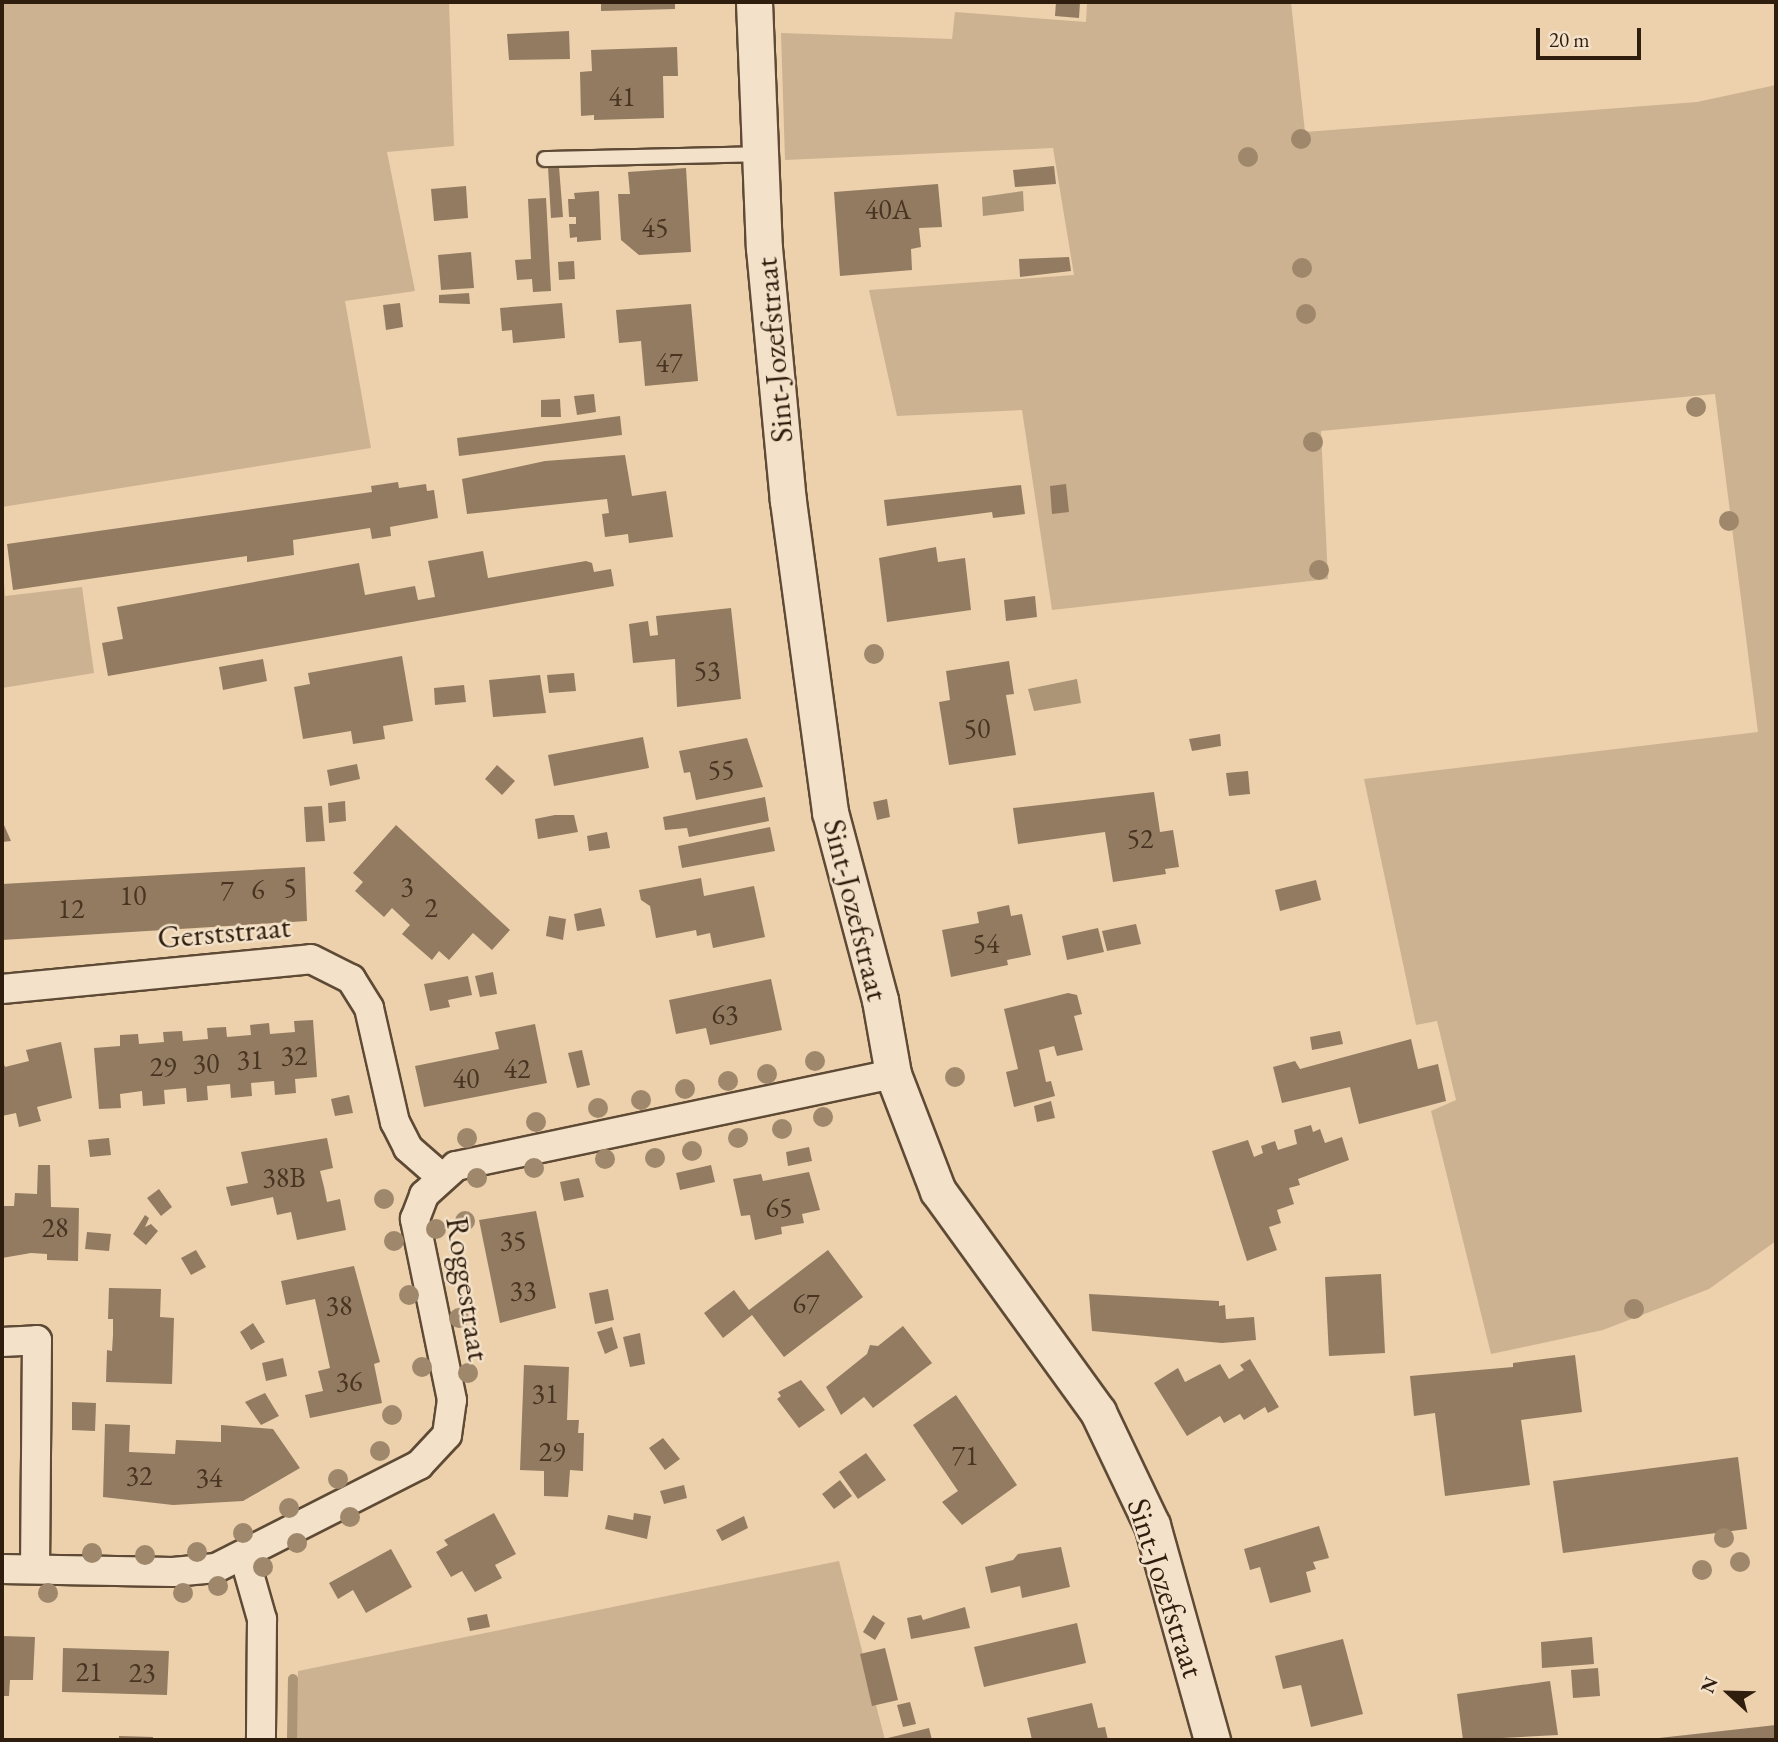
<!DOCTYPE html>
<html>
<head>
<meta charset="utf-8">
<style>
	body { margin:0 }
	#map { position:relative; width:1778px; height:1742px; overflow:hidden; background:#edd1ac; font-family:"EB Garamond",serif }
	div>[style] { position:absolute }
	.green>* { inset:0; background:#cdb291 }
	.water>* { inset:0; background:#ac9476 }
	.stream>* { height:10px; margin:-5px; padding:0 5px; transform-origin:5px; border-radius:5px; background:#ac9476 }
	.building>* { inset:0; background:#927b60 }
	.roads { filter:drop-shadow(2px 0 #5e4a35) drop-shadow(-2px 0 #5e4a35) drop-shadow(0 2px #5e4a35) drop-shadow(0 -2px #5e4a35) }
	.service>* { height:14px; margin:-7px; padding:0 7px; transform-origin:7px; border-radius:7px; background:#f3e1c9 }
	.minor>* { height:28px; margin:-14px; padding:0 14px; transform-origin:14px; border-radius:14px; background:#f3e1c9 }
	.tertiary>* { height:35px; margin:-17.5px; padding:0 17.5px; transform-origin:17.5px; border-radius:17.5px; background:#f3e1c9 }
	.trees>* { width:20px; height:20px; margin:-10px; border-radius:50%; background:#9e876b }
	span { translate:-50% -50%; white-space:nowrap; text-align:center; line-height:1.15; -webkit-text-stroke:5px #f3e1c9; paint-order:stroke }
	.number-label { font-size:28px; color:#483422 }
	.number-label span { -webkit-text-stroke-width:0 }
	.street-label { font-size:32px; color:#2f1d0d }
	.frame { position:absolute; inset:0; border:4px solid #2f1d0d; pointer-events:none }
	.north { position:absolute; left:1694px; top:1658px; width:70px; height:70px; -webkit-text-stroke:5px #f3e1c9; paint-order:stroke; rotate:292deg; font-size:19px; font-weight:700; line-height:28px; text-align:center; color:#2f1d0d }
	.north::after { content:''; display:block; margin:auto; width:24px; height:32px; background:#2f1d0d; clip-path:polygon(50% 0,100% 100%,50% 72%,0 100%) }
	.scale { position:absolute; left:1536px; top:28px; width:105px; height:32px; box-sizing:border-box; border:4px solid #2f1d0d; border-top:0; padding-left:9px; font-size:21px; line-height:24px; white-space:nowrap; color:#2f1d0d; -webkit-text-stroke:5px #f3e1c9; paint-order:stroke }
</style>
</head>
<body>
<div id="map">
	<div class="green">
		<i style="clip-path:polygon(2px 2px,449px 2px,454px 146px,387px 152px,415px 291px,345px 301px,371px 448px,2px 507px)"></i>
		<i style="clip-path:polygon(1087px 2px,1291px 2px,1305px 132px,1697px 102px,1776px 85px,1776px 1241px,1709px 1289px,1603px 1330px,1491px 1354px,1431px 1111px,1456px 1100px,1437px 1021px,1416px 1025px,1364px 779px,1758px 732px,1715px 394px,1321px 431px,1328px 579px,1052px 610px,1022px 410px,897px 416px,869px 290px,1074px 275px,1053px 148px,785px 160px,781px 33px,952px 39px,955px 12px,1086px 22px)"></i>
		<i style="clip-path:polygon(2px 554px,5px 596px,82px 587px,94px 673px,2px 688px)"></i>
		<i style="clip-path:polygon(839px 1561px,885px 1740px,296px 1740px,298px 1671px)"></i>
	</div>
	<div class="water">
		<i style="clip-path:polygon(1023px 191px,1024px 211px,983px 216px,982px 197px)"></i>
		<i style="clip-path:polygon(1077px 679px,1081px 703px,1034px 711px,1028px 689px)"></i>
	</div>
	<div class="stream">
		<i style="left:292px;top:1740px;width:61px;rotate:-89.1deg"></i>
	</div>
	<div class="building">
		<i style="clip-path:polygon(601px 2px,675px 2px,675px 9px,601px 11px)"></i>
		<i style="clip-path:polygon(1056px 2px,1080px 2px,1079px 18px,1055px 16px)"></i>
		<i style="clip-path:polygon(569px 31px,570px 59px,509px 60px,507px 34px)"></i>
		<i style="clip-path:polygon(677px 47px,678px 76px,663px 76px,664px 118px,594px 120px,594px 115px,581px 116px,580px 72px,592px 71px,591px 50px)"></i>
		<i style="clip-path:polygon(1054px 166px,1056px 184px,1015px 187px,1013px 170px)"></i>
		<i style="clip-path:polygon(548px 167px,559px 167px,563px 217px,551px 218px)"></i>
		<i style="clip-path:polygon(686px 168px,691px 252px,639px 255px,621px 240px,618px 194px,630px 194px,628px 172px)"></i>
		<i style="clip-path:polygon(938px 184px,942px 227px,919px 228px,921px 247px,911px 249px,912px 270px,840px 276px,834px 192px)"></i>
		<i style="clip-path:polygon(466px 186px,468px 218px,434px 221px,431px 189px)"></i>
		<i style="clip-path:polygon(599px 191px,601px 240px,577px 242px,577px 237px,570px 238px,569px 224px,576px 224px,576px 217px,569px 217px,568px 199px,575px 199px,574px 193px)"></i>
		<i style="clip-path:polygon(546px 198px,551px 291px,533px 292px,532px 279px,517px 280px,515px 260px,531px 259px,528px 199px)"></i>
		<i style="clip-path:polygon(471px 252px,474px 288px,441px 290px,438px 255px)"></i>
		<i style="clip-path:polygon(1069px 257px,1071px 271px,1020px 277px,1019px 259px)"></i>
		<i style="clip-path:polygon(574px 261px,575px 279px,559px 280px,558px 262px)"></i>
		<i style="clip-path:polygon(469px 293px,470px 304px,439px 303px,439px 295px)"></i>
		<i style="clip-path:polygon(400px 303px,403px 327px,386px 330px,383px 305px)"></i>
		<i style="clip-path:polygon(562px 303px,565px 338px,513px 343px,512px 330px,502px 331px,500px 308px)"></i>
		<i style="clip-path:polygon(691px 304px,698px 381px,645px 386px,641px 341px,619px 343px,616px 310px)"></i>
		<i style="clip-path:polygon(594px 394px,596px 412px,577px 415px,574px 396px)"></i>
		<i style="clip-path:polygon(560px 399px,561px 417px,541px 417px,541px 400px)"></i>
		<i style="clip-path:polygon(620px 416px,622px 435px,459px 456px,457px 438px)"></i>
		<i style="clip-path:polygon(625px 455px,632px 496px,666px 491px,673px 537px,629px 543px,628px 534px,605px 537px,602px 514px,609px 513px,607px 499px,467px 514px,462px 479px,545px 461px)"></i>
		<i style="clip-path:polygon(398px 482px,399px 488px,426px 484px,427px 491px,434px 490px,438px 518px,390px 527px,391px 536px,372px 539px,370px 528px,293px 540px,294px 555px,247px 562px,247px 556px,13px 590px,7px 544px,372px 492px,371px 486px)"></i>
		<i style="clip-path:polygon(1066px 484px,1069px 512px,1052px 514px,1050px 486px)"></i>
		<i style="clip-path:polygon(1021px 485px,1025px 514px,993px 518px,992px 512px,887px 526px,884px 500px)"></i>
		<i style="clip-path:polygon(936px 547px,938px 562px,965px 558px,971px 610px,887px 622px,879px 558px)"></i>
		<i style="clip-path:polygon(483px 551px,488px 578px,586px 561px,592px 563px,594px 572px,611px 569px,614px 586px,108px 676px,102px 643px,123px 639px,117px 607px,359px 563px,365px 595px,415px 586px,418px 600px,435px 597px,428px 561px)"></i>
		<i style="clip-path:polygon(1035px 596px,1037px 617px,1006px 621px,1004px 600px)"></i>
		<i style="clip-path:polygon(731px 608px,741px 699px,677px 707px,675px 659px,633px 663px,629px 624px,648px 621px,650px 636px,658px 635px,656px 616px)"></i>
		<i style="clip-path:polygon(402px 656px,413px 721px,383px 726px,385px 739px,353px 744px,351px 731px,303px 739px,294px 687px,310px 684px,308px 673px)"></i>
		<i style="clip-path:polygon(263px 659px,267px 681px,223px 690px,219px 667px)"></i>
		<i style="clip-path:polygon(1009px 661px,1014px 694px,1006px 695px,1016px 755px,949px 765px,939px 702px,950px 700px,946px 671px)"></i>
		<i style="clip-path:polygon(574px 673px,576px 691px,549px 693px,547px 675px)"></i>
		<i style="clip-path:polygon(540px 675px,546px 713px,493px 717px,489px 680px)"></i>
		<i style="clip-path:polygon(464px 685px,466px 702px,435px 705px,434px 688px)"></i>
		<i style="clip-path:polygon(1220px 734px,1221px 746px,1192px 751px,1189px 739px)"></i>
		<i style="clip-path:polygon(643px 737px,649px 768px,554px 786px,548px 755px)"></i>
		<i style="clip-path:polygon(747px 738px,763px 787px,696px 800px,690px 772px,684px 773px,679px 751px)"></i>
		<i style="clip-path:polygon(357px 764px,360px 779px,330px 786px,327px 770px)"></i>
		<i style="clip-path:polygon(497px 765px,515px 781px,502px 795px,485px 779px)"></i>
		<i style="clip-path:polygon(1248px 771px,1250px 794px,1229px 796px,1226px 773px)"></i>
		<i style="clip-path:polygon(1154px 792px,1160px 832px,1173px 830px,1179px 867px,1165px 869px,1166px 874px,1113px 882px,1105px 832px,1018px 844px,1013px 808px)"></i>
		<i style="clip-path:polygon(765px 797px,769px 821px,689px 837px,687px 828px,665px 830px,663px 817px)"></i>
		<i style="clip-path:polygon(887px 799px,890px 817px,877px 820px,873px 802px)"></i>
		<i style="clip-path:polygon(345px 801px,346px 821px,329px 823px,328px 803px)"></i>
		<i style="clip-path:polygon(322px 806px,325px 841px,306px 842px,304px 807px)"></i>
		<i style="clip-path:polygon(555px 815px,574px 815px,578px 832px,538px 839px,535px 819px)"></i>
		<i style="clip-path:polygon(2px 825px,4px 825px,11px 841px,2px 842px)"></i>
		<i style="clip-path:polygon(396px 825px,510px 930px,492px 950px,473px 933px,449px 960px,439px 951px,432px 960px,402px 934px,410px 925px,392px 908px,384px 917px,355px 891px,363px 882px,353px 873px)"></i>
		<i style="clip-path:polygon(770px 827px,775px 851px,682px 868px,678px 846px)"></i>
		<i style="clip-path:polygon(607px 832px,610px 848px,589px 851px,587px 836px)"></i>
		<i style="clip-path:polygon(305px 867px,307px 921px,2px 940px,2px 884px)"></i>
		<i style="clip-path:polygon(701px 878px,704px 896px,754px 886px,765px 937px,713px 948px,710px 933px,697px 936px,696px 930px,656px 938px,650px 906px,641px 900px,639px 890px)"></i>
		<i style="clip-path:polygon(1316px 880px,1321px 900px,1280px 911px,1275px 890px)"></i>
		<i style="clip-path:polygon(1009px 905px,1011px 916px,1022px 914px,1031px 955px,1007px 960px,1008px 965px,951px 977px,942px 930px,979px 923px,977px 912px)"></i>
		<i style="clip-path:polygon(601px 908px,605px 926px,577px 931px,574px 914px)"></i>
		<i style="clip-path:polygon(549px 916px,566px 919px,563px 940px,546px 936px)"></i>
		<i style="clip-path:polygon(1136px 924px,1141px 944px,1107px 951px,1102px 931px)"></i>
		<i style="clip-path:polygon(1098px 928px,1104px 952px,1067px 960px,1062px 936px)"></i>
		<i style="clip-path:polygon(493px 972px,497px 994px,480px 997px,475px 976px)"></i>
		<i style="clip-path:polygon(468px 976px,472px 995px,448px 1000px,450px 1007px,430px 1011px,424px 984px)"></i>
		<i style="clip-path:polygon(771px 979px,782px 1030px,710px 1045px,706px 1028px,676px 1034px,669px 1000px)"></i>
		<i style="clip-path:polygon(1068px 993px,1077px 995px,1082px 1014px,1074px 1016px,1083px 1050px,1057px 1056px,1054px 1046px,1039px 1050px,1046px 1082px,1051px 1081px,1055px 1096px,1014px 1107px,1006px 1072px,1018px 1069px,1004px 1009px)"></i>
		<i style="clip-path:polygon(313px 1020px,317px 1077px,295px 1079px,296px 1093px,275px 1095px,274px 1081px,251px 1083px,252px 1096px,231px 1098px,230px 1084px,207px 1086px,208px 1100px,187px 1102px,186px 1088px,164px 1090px,165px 1104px,143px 1106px,142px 1091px,120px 1094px,121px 1108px,99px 1109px,94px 1048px,120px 1046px,120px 1035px,138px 1034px,139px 1044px,164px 1042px,163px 1032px,182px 1031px,183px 1041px,208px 1039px,207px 1028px,226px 1027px,227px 1037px,251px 1035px,250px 1025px,269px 1023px,270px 1034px,295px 1032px,294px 1021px)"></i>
		<i style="clip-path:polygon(535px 1024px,547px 1083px,424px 1107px,415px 1066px,499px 1049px,495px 1032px)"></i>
		<i style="clip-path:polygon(1340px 1031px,1343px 1044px,1312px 1050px,1310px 1037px)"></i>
		<i style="clip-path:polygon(1411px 1039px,1418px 1069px,1438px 1064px,1446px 1101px,1359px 1124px,1350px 1087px,1282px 1103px,1273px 1067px,1295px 1061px,1300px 1069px)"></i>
		<i style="clip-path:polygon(61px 1042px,72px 1098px,37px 1107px,41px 1121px,19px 1127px,16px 1113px,2px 1116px,2px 1059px,5px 1067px,29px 1061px,26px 1050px)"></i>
		<i style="clip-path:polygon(582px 1050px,590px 1085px,577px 1088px,568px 1053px)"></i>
		<i style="clip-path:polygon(349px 1095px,353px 1113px,335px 1116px,331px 1099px)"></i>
		<i style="clip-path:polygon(1051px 1101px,1055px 1118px,1037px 1122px,1034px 1106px)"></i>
		<i style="clip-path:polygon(1311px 1125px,1313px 1132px,1320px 1129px,1325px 1143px,1342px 1137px,1349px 1160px,1298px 1179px,1300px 1185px,1289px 1188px,1294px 1204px,1277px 1210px,1281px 1223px,1269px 1227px,1277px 1250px,1247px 1261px,1212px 1151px,1248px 1140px,1254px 1157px,1263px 1153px,1261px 1146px,1275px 1141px,1278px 1150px,1297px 1144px,1294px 1130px)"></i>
		<i style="clip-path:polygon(109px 1138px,111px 1155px,90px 1157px,88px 1140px)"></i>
		<i style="clip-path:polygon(327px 1138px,333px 1168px,320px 1171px,324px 1187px,327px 1202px,340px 1199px,346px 1230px,297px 1240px,291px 1212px,277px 1215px,273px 1197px,231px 1206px,226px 1187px,248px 1183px,241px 1152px)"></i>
		<i style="clip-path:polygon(809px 1147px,812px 1161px,788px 1166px,786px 1152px)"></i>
		<i style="clip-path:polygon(38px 1165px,50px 1165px,51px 1207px,79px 1208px,78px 1261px,47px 1260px,47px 1254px,31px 1253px,2px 1258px,2px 1206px,14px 1206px,15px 1193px,37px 1194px)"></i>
		<i style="clip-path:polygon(711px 1165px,715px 1182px,680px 1190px,676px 1173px)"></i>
		<i style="clip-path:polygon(809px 1172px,820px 1210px,802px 1214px,804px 1223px,781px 1227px,782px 1234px,755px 1240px,750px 1215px,741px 1216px,733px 1179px,761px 1174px,763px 1181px)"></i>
		<i style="clip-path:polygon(579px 1178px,584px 1197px,564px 1201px,560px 1182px)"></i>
		<i style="clip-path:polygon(159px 1189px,172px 1207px,161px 1216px,147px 1198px)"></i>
		<i style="clip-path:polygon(536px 1211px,556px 1308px,500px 1323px,479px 1220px)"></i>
		<i style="clip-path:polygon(145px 1215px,149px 1218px,145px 1227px,151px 1224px,158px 1231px,146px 1245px,133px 1234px)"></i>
		<i style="clip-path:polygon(87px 1232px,111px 1234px,109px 1251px,85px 1249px)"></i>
		<i style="clip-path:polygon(196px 1250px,206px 1267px,191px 1275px,181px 1258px)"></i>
		<i style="clip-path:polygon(828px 1250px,863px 1297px,784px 1357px,752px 1315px,723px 1338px,704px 1313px,734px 1290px,749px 1310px)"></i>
		<i style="clip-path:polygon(354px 1266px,380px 1362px,374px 1364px,382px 1403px,310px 1418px,305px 1395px,323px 1391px,318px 1371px,330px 1368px,315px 1299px,286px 1305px,281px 1281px)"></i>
		<i style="clip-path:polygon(1381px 1274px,1385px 1353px,1329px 1356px,1325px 1277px)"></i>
		<i style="clip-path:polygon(109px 1288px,161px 1289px,160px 1317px,174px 1318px,172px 1384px,106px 1382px,107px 1350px,112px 1351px,113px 1335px,113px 1319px,108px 1319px)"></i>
		<i style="clip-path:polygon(608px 1289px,614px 1320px,595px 1324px,589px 1293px)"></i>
		<i style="clip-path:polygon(1089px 1294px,1219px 1301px,1219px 1306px,1225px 1305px,1226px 1319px,1254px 1317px,1256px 1340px,1222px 1343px,1092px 1331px)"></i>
		<i style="clip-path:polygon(253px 1323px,265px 1342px,251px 1350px,240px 1332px)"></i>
		<i style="clip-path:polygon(903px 1326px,932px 1363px,873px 1408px,864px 1397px,841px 1415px,826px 1387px,867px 1354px,870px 1345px,878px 1346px)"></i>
		<i style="clip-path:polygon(612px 1327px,618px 1348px,605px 1354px,597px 1332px)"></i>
		<i style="clip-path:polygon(640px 1333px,645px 1364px,630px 1367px,623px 1337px)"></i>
		<i style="clip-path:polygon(1575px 1355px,1582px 1412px,1521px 1420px,1530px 1485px,1445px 1496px,1435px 1413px,1414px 1416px,1410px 1376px,1513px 1367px,1513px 1363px)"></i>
		<i style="clip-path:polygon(283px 1358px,287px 1376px,266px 1381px,262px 1363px)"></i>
		<i style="clip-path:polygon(1250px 1359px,1279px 1407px,1268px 1413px,1265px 1407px,1244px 1420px,1240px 1414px,1224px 1423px,1220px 1416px,1187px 1436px,1154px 1383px,1178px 1368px,1185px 1382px,1220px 1364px,1229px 1379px,1244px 1370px,1240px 1365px)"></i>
		<i style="clip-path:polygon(524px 1365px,569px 1367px,567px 1420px,579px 1420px,578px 1433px,584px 1433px,583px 1471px,570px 1470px,568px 1497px,544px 1496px,544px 1471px,520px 1470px)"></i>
		<i style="clip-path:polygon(801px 1380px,825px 1410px,799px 1428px,777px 1399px,781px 1396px,778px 1392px)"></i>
		<i style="clip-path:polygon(265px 1393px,279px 1416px,261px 1425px,245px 1402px)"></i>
		<i style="clip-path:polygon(956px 1395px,1017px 1485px,962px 1525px,942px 1502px,958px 1491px,913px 1425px)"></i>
		<i style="clip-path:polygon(72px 1402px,96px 1403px,95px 1431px,72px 1430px)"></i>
		<i style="clip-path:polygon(105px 1424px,130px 1425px,129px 1452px,175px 1454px,176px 1440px,221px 1442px,221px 1425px,273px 1429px,300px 1468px,243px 1501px,173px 1505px,103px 1497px)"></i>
		<i style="clip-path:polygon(663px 1438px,680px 1459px,665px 1470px,649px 1448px)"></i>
		<i style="clip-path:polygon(866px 1453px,886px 1480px,858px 1499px,839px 1472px)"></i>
		<i style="clip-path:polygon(1738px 1457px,1747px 1529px,1563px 1553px,1553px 1481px)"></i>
		<i style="clip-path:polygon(840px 1480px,852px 1496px,834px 1509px,822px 1494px)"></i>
		<i style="clip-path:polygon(684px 1485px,687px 1498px,664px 1504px,660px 1491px)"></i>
		<i style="clip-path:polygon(494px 1513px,516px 1554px,495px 1565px,502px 1578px,475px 1592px,462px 1571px,451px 1577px,436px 1552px,448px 1545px,444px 1540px)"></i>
		<i style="clip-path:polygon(634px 1513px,651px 1516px,647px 1539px,605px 1529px,608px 1515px,633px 1520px)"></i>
		<i style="clip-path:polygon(744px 1516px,748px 1528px,722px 1541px,716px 1530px)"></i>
		<i style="clip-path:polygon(1319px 1526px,1329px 1558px,1313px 1562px,1316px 1569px,1306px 1572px,1311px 1592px,1270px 1603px,1260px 1567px,1250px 1570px,1244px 1549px)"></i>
		<i style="clip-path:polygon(1061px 1547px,1070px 1587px,1022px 1598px,1020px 1586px,991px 1593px,985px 1567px,1013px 1560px,1018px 1554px)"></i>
		<i style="clip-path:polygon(391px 1549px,412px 1587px,366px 1613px,353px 1590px,338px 1599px,329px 1583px)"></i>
		<i style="clip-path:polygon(965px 1607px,970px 1628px,911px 1639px,907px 1618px,921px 1615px,923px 1620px)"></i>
		<i style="clip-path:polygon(487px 1614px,490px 1627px,470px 1631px,467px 1618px)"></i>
		<i style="clip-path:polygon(873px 1615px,885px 1623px,875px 1640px,863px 1632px)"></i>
		<i style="clip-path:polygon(1077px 1623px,1086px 1663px,984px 1687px,974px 1647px)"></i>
		<i style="clip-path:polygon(2px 1636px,35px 1637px,33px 1680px,10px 1680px,9px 1696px,2px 1696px)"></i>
		<i style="clip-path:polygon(1592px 1637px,1594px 1664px,1542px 1668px,1541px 1642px)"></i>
		<i style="clip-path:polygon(1343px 1639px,1363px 1714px,1311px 1727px,1301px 1685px,1283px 1689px,1275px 1656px)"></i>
		<i style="clip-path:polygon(63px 1648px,169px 1651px,167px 1695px,62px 1692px)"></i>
		<i style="clip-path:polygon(885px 1648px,898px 1700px,872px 1706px,860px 1654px)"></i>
		<i style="clip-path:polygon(1598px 1668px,1600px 1696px,1573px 1698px,1571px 1670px)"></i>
		<i style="clip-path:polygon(1550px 1681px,1558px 1735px,1463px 1740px,1457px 1694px)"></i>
		<i style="clip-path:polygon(910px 1702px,916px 1724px,903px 1727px,897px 1705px)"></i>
		<i style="clip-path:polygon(1092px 1703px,1098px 1728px,1105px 1727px,1108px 1740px,1032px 1740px,1027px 1718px)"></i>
		<i style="clip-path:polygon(1776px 1725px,1776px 1740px,1659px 1740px,1659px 1738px)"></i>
		<i style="clip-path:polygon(929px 1728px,932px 1740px,888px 1740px,888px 1738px)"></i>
		<i style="clip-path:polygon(119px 1736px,153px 1737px,153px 1740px,119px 1740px)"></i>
	</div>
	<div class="roads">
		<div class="service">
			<i style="left:545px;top:159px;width:215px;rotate:-1.3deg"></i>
		</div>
		<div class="minor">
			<i style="left:2px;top:989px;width:310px;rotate:-5.5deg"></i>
			<i style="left:311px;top:959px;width:45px;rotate:26.6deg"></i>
			<i style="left:351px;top:979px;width:34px;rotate:58deg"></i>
			<i style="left:369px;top:1008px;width:117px;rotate:77.2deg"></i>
			<i style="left:395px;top:1122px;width:29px;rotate:63deg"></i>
			<i style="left:408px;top:1148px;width:43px;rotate:41.2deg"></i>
			<i style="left:2px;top:1342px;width:35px;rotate:-3deg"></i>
			<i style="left:37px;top:1340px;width:229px;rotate:90.5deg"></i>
			<i style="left:244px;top:1556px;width:66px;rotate:74.1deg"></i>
			<i style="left:262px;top:1619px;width:121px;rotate:90.5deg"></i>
			<i style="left:2px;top:1569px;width:171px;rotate:1deg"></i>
			<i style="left:173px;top:1572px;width:43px;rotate:-5.3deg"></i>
			<i style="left:216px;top:1568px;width:228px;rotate:-26.9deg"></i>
			<i style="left:419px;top:1465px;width:41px;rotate:-47deg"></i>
			<i style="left:447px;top:1435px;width:35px;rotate:-82deg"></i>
			<i style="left:452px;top:1400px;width:185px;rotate:-101.6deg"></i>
			<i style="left:415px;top:1219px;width:26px;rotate:-69deg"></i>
			<i style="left:424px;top:1195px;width:43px;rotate:-42.2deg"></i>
			<i style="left:456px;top:1166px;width:447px;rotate:-11.9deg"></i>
		</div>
		<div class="tertiary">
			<i style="left:754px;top:2px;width:246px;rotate:87.7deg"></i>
			<i style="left:764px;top:248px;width:254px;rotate:84.6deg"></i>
			<i style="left:788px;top:501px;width:314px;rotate:82.3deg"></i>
			<i style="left:830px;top:812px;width:195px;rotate:75.1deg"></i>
			<i style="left:880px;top:1000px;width:75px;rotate:80deg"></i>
			<i style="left:893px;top:1074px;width:125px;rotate:69deg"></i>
			<i style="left:938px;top:1191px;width:273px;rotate:54.1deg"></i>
			<i style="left:1098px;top:1412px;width:125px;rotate:64.5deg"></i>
			<i style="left:1152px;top:1525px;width:223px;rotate:74.4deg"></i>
		</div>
	</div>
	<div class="trees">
		<i style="left:1301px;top:139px"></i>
		<i style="left:1248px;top:157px"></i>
		<i style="left:1302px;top:268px"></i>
		<i style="left:1306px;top:314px"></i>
		<i style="left:1696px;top:407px"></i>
		<i style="left:1313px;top:442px"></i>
		<i style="left:1729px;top:521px"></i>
		<i style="left:1319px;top:570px"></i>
		<i style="left:874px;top:654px"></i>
		<i style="left:815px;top:1061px"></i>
		<i style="left:767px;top:1074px"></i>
		<i style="left:955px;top:1077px"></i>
		<i style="left:728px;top:1081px"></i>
		<i style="left:685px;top:1089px"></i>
		<i style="left:641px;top:1100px"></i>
		<i style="left:598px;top:1108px"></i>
		<i style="left:823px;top:1117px"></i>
		<i style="left:536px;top:1122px"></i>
		<i style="left:782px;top:1129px"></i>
		<i style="left:467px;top:1138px"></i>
		<i style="left:738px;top:1138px"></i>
		<i style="left:692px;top:1151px"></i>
		<i style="left:655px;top:1158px"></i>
		<i style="left:605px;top:1159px"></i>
		<i style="left:534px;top:1168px"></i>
		<i style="left:477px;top:1178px"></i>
		<i style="left:384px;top:1199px"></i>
		<i style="left:465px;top:1221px"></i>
		<i style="left:436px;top:1229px"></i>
		<i style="left:394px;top:1241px"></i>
		<i style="left:409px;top:1295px"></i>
		<i style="left:1634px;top:1309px"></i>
		<i style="left:459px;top:1318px"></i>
		<i style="left:422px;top:1367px"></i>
		<i style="left:468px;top:1373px"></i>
		<i style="left:392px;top:1415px"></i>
		<i style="left:380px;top:1451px"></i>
		<i style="left:338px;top:1479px"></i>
		<i style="left:289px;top:1508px"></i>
		<i style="left:350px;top:1517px"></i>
		<i style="left:243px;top:1533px"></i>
		<i style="left:1724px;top:1538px"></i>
		<i style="left:297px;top:1543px"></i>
		<i style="left:197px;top:1552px"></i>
		<i style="left:92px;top:1553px"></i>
		<i style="left:145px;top:1555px"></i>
		<i style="left:1740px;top:1562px"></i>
		<i style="left:263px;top:1567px"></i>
		<i style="left:1702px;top:1570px"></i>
		<i style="left:218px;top:1586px"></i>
		<i style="left:48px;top:1593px"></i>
		<i style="left:183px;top:1593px"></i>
	</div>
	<div class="number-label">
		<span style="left:622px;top:96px">41</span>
		<span style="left:888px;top:209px">40A</span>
		<span style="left:655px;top:227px">45</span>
		<span style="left:669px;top:362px">47</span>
		<span style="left:707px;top:670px">53</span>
		<span style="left:977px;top:728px">50</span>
		<span style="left:721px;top:769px">55</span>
		<span style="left:1140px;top:838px">52</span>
		<span style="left:407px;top:886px">3</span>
		<span style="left:290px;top:887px">5</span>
		<span style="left:258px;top:889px">6</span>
		<span style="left:227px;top:890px">7</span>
		<span style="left:133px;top:895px">10</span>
		<span style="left:431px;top:907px">2</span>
		<span style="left:71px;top:908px">12</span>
		<span style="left:986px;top:943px">54</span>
		<span style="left:725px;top:1014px">63</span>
		<span style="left:294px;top:1055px">32</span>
		<span style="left:250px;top:1059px">31</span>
		<span style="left:206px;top:1063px">30</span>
		<span style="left:163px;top:1066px">29</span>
		<span style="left:517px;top:1068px">42</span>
		<span style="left:466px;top:1078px">40</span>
		<span style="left:284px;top:1177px">38B</span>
		<span style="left:779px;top:1207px">65</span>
		<span style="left:55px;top:1227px">28</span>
		<span style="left:513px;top:1240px">35</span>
		<span style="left:523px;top:1290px">33</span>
		<span style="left:806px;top:1303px">67</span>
		<span style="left:339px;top:1305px">38</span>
		<span style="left:349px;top:1381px">36</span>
		<span style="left:545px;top:1393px">31</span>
		<span style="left:552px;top:1451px">29</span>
		<span style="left:965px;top:1455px">71</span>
		<span style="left:139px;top:1475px">32</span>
		<span style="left:209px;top:1477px">34</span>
		<span style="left:89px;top:1671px">21</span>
		<span style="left:142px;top:1672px">23</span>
	</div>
	<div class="street-label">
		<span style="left:774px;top:350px;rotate:-95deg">Sint-Jozefstraat</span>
		<span style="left:856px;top:910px;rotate:76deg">Sint-Jozefstraat</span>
		<span style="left:224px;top:932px;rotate:-5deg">Gerststraat</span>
		<span style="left:468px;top:1289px;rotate:81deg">Roggestraat</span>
		<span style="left:1166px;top:1588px;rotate:72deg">Sint-Jozefstraat</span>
	</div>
	<div class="frame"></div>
	<div class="north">N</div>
	<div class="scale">20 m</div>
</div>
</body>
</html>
